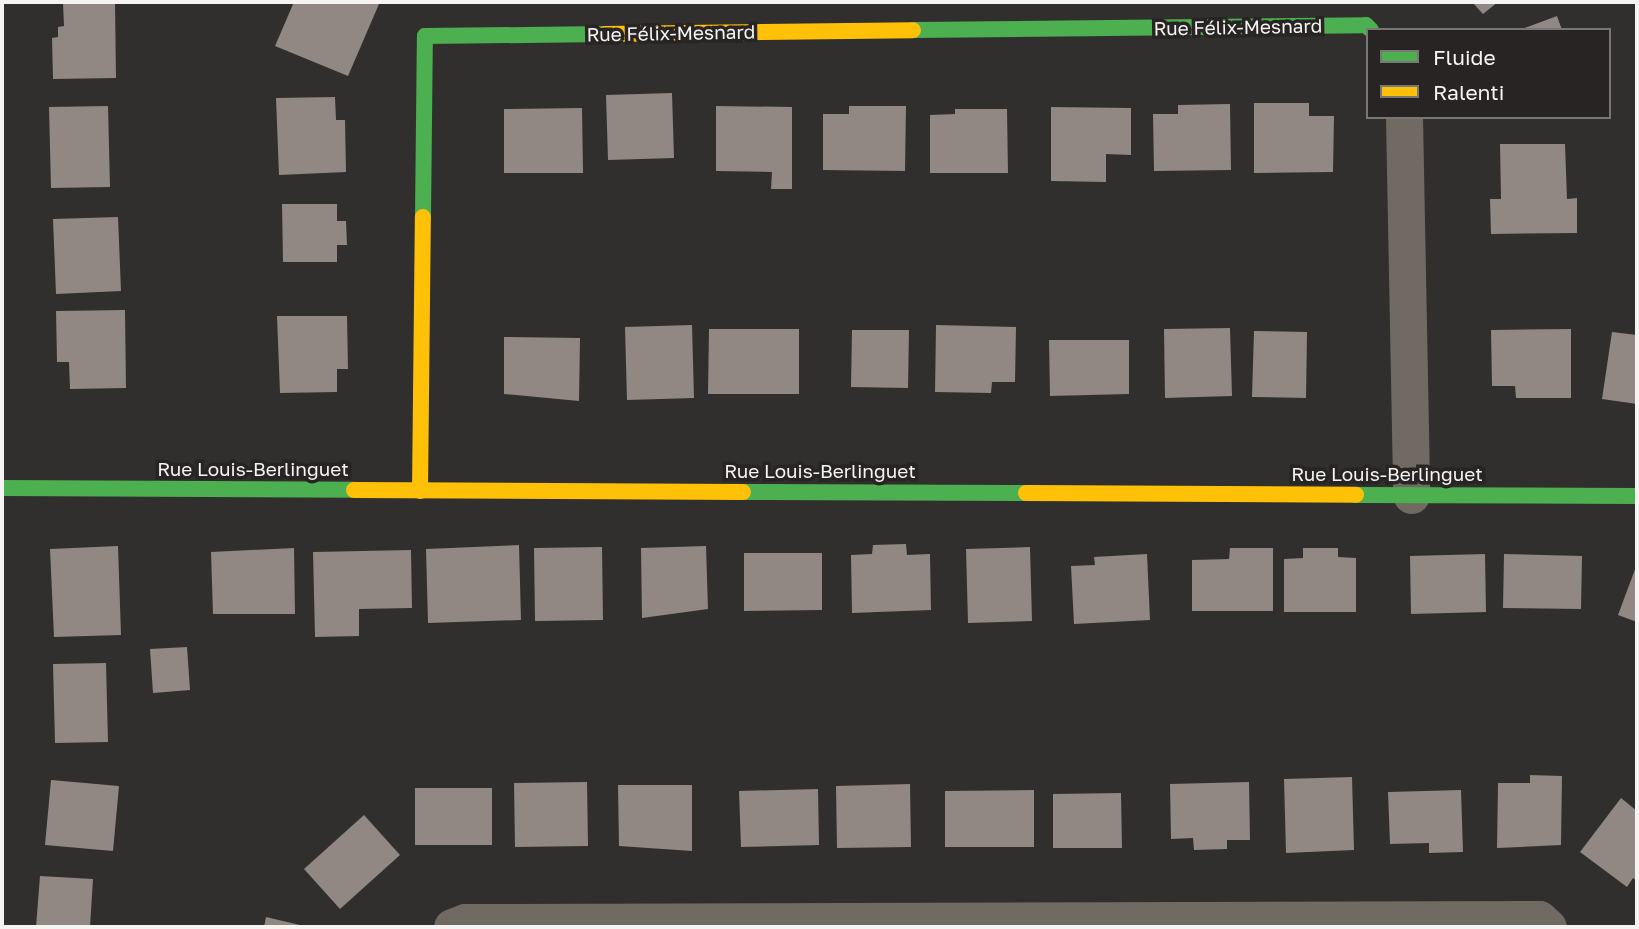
<!DOCTYPE html>
<html>
<head>
<meta charset="utf-8">
<style>
	body { margin:0 }
	#map { position:relative; width:1639px; height:929px; overflow:hidden; background:#302f2e; font-family:"Golos Text",sans-serif }
	div>[style] { position:absolute }
	.building>* { inset:0; background:#918783 }
	.street>* { height:37px; margin:-18.5px; padding:0 18.5px; transform-origin:18.5px; border-radius:18.5px; background:#716a62 }
	.fast>* { height:16px; margin:-8px; padding:0 8px; transform-origin:8px; border-radius:8px; background:#4caf50 }
	.slow>* { height:16px; margin:-8px; padding:0 8px; transform-origin:8px; border-radius:8px; background:#ffc107 }
	span { translate:-50% -50%; white-space:nowrap; text-align:center; line-height:1.15; -webkit-text-stroke:7px #272423; paint-order:stroke }
	.street-label { font-size:19px; color:#f5f4f3 }
	.frame { position:absolute; inset:0; border:4px solid #f5f4f3; pointer-events:none }
	.legend { position:absolute; left:1366px; top:28px; width:245px; height:91px; box-sizing:border-box; background:#272423; border:2px solid #797776; margin:0; padding:9px 12px; list-style:none; font-size:21px; color:#f5f4f3 }
	.legend li { display:flex; align-items:center; gap:14px; height:35px }
	.legend b { width:35px; border:2px solid #797776 }
</style>
</head>
<body>
<div id="map">
	<div class="building">
		<i style="clip-path:polygon(115px 2px,116px 78px,53px 79px,52px 38px,58px 37px,58px 27px,64px 26px,63px 3px)"></i>
		<i style="clip-path:polygon(294px 2px,379px 4px,348px 76px,275px 46px)"></i>
		<i style="clip-path:polygon(1472px 2px,1498px 2px,1483px 14px)"></i>
		<i style="clip-path:polygon(1557px 16px,1562px 30px,1522px 30px,1522px 29px)"></i>
		<i style="clip-path:polygon(672px 93px,674px 158px,608px 160px,606px 95px)"></i>
		<i style="clip-path:polygon(335px 97px,336px 120px,345px 120px,346px 172px,279px 175px,276px 98px)"></i>
		<i style="clip-path:polygon(1254px 103px,1309px 103px,1309px 116px,1334px 116px,1333px 172px,1254px 173px)"></i>
		<i style="clip-path:polygon(1230px 104px,1231px 170px,1154px 171px,1153px 114px,1178px 114px,1178px 105px)"></i>
		<i style="clip-path:polygon(108px 106px,110px 187px,51px 188px,49px 107px)"></i>
		<i style="clip-path:polygon(716px 106px,792px 107px,792px 189px,771px 189px,772px 172px,716px 171px)"></i>
		<i style="clip-path:polygon(849px 106px,906px 106px,905px 171px,823px 170px,823px 114px,849px 114px)"></i>
		<i style="clip-path:polygon(1051px 107px,1131px 108px,1131px 155px,1106px 154px,1106px 182px,1051px 181px)"></i>
		<i style="clip-path:polygon(582px 108px,583px 173px,504px 173px,504px 109px)"></i>
		<i style="clip-path:polygon(955px 109px,1007px 109px,1008px 173px,930px 173px,930px 115px,955px 114px)"></i>
		<i style="clip-path:polygon(1500px 144px,1565px 144px,1567px 199px,1577px 198px,1577px 233px,1491px 234px,1490px 199px,1501px 199px)"></i>
		<i style="clip-path:polygon(282px 204px,337px 204px,337px 221px,346px 221px,347px 245px,337px 245px,337px 262px,283px 262px)"></i>
		<i style="clip-path:polygon(118px 217px,121px 291px,56px 294px,53px 219px)"></i>
		<i style="clip-path:polygon(125px 310px,126px 388px,70px 389px,69px 362px,57px 362px,56px 311px)"></i>
		<i style="clip-path:polygon(277px 316px,347px 316px,348px 369px,337px 369px,337px 392px,280px 393px)"></i>
		<i style="clip-path:polygon(692px 325px,694px 398px,627px 400px,625px 327px)"></i>
		<i style="clip-path:polygon(936px 325px,1016px 327px,1015px 382px,992px 382px,991px 393px,935px 392px)"></i>
		<i style="clip-path:polygon(1230px 328px,1232px 396px,1165px 398px,1164px 329px)"></i>
		<i style="clip-path:polygon(709px 329px,799px 329px,799px 394px,708px 394px)"></i>
		<i style="clip-path:polygon(1571px 329px,1571px 398px,1516px 398px,1515px 386px,1492px 386px,1491px 330px)"></i>
		<i style="clip-path:polygon(852px 330px,909px 330px,908px 388px,851px 387px)"></i>
		<i style="clip-path:polygon(1254px 331px,1307px 332px,1306px 398px,1252px 397px)"></i>
		<i style="clip-path:polygon(1612px 332px,1637px 335px,1637px 404px,1602px 399px)"></i>
		<i style="clip-path:polygon(504px 337px,580px 338px,579px 401px,504px 394px)"></i>
		<i style="clip-path:polygon(1049px 340px,1129px 340px,1129px 394px,1050px 396px)"></i>
		<i style="clip-path:polygon(906px 544px,907px 555px,930px 554px,931px 610px,852px 613px,851px 555px,872px 554px,873px 545px)"></i>
		<i style="clip-path:polygon(519px 545px,521px 620px,428px 623px,426px 549px)"></i>
		<i style="clip-path:polygon(118px 546px,121px 635px,54px 637px,50px 549px)"></i>
		<i style="clip-path:polygon(706px 546px,708px 609px,642px 618px,641px 548px)"></i>
		<i style="clip-path:polygon(602px 547px,603px 620px,535px 621px,534px 548px)"></i>
		<i style="clip-path:polygon(1030px 547px,1032px 621px,968px 623px,966px 549px)"></i>
		<i style="clip-path:polygon(294px 548px,295px 614px,213px 614px,211px 552px)"></i>
		<i style="clip-path:polygon(1230px 548px,1273px 548px,1273px 611px,1192px 611px,1192px 560px,1229px 559px)"></i>
		<i style="clip-path:polygon(1303px 548px,1338px 548px,1338px 557px,1356px 558px,1356px 612px,1284px 612px,1284px 559px,1303px 558px)"></i>
		<i style="clip-path:polygon(411px 550px,412px 608px,359px 609px,359px 636px,315px 637px,313px 552px)"></i>
		<i style="clip-path:polygon(744px 553px,822px 553px,822px 610px,744px 611px)"></i>
		<i style="clip-path:polygon(1147px 554px,1150px 620px,1074px 624px,1071px 566px,1095px 565px,1094px 557px)"></i>
		<i style="clip-path:polygon(1485px 554px,1486px 612px,1411px 614px,1410px 556px)"></i>
		<i style="clip-path:polygon(1504px 554px,1582px 556px,1581px 609px,1503px 608px)"></i>
		<i style="clip-path:polygon(1637px 564px,1637px 622px,1618px 615px)"></i>
		<i style="clip-path:polygon(187px 647px,190px 690px,153px 693px,150px 649px)"></i>
		<i style="clip-path:polygon(106px 663px,108px 742px,55px 743px,53px 664px)"></i>
		<i style="clip-path:polygon(1530px 775px,1562px 776px,1561px 845px,1497px 848px,1498px 783px,1530px 783px)"></i>
		<i style="clip-path:polygon(1352px 777px,1354px 850px,1286px 853px,1284px 779px)"></i>
		<i style="clip-path:polygon(51px 780px,119px 786px,113px 851px,45px 845px)"></i>
		<i style="clip-path:polygon(587px 782px,588px 846px,515px 847px,514px 783px)"></i>
		<i style="clip-path:polygon(1249px 782px,1250px 840px,1227px 840px,1227px 849px,1194px 850px,1193px 838px,1171px 839px,1170px 784px)"></i>
		<i style="clip-path:polygon(910px 784px,911px 847px,837px 848px,836px 786px)"></i>
		<i style="clip-path:polygon(618px 785px,692px 785px,692px 851px,619px 846px)"></i>
		<i style="clip-path:polygon(415px 788px,492px 788px,492px 845px,415px 845px)"></i>
		<i style="clip-path:polygon(818px 789px,819px 845px,741px 847px,739px 791px)"></i>
		<i style="clip-path:polygon(1034px 790px,1034px 847px,945px 847px,945px 791px)"></i>
		<i style="clip-path:polygon(1461px 790px,1463px 852px,1429px 853px,1429px 843px,1390px 844px,1388px 792px)"></i>
		<i style="clip-path:polygon(1121px 793px,1122px 848px,1053px 848px,1053px 794px)"></i>
		<i style="clip-path:polygon(1621px 798px,1637px 811px,1637px 881px,1633px 878px,1627px 887px,1580px 852px)"></i>
		<i style="clip-path:polygon(364px 815px,400px 855px,340px 909px,304px 869px)"></i>
		<i style="clip-path:polygon(40px 876px,93px 879px,90px 927px,36px 927px)"></i>
		<i style="clip-path:polygon(266px 917px,304px 926px,304px 927px,264px 927px)"></i>
	</div>
	<div class="street">
		<i style="left:1404px;top:117px;width:378px;rotate:88.9deg"></i>
		<i style="left:452px;top:927px;width:14px;rotate:-21deg"></i>
		<i style="left:465px;top:922px;width:1074px;rotate:-0.16deg"></i>
		<i style="left:1539px;top:919px;width:12px;rotate:42deg"></i>
	</div>
	<div class="fast">
		<i style="left:913px;top:30px;width:453px;rotate:-0.6deg"></i>
		<i style="left:1366px;top:25px;width:7px;rotate:45deg"></i>
		<i style="left:423px;top:217px;width:181px;rotate:-89.4deg"></i>
		<i style="left:425px;top:36px;width:180px;rotate:-0.6deg"></i>
		<i style="left:2px;top:488px;width:352px;rotate:0.3deg"></i>
		<i style="left:743px;top:492px;width:283px;rotate:0.2deg"></i>
		<i style="left:1356px;top:495px;width:281px;rotate:0.2deg"></i>
	</div>
	<div class="slow">
		<i style="left:605px;top:34px;width:308px;rotate:-0.7deg"></i>
		<i style="left:354px;top:490px;width:389px;rotate:0.3deg"></i>
		<i style="left:420px;top:491px;width:274px;rotate:-89.4deg"></i>
		<i style="left:1026px;top:493px;width:330px;rotate:0.3deg"></i>
	</div>
	<div class="street-label">
		<span style="left:1238px;top:27px;rotate:-1deg">Rue Félix-Mesnard</span>
		<span style="left:671px;top:33px;rotate:-1deg">Rue Félix-Mesnard</span>
		<span style="left:253px;top:469px">Rue Louis-Berlinguet</span>
		<span style="left:820px;top:471px">Rue Louis-Berlinguet</span>
		<span style="left:1387px;top:474px">Rue Louis-Berlinguet</span>
	</div>
	<div class="frame"></div>
	<ul class="legend">
	<li><b style="height:9px;background:#4caf50"></b>Fluide</li>
	<li><b style="height:9px;background:#ffc107"></b>Ralenti</li>
	</ul>
</div>
</body>
</html>
